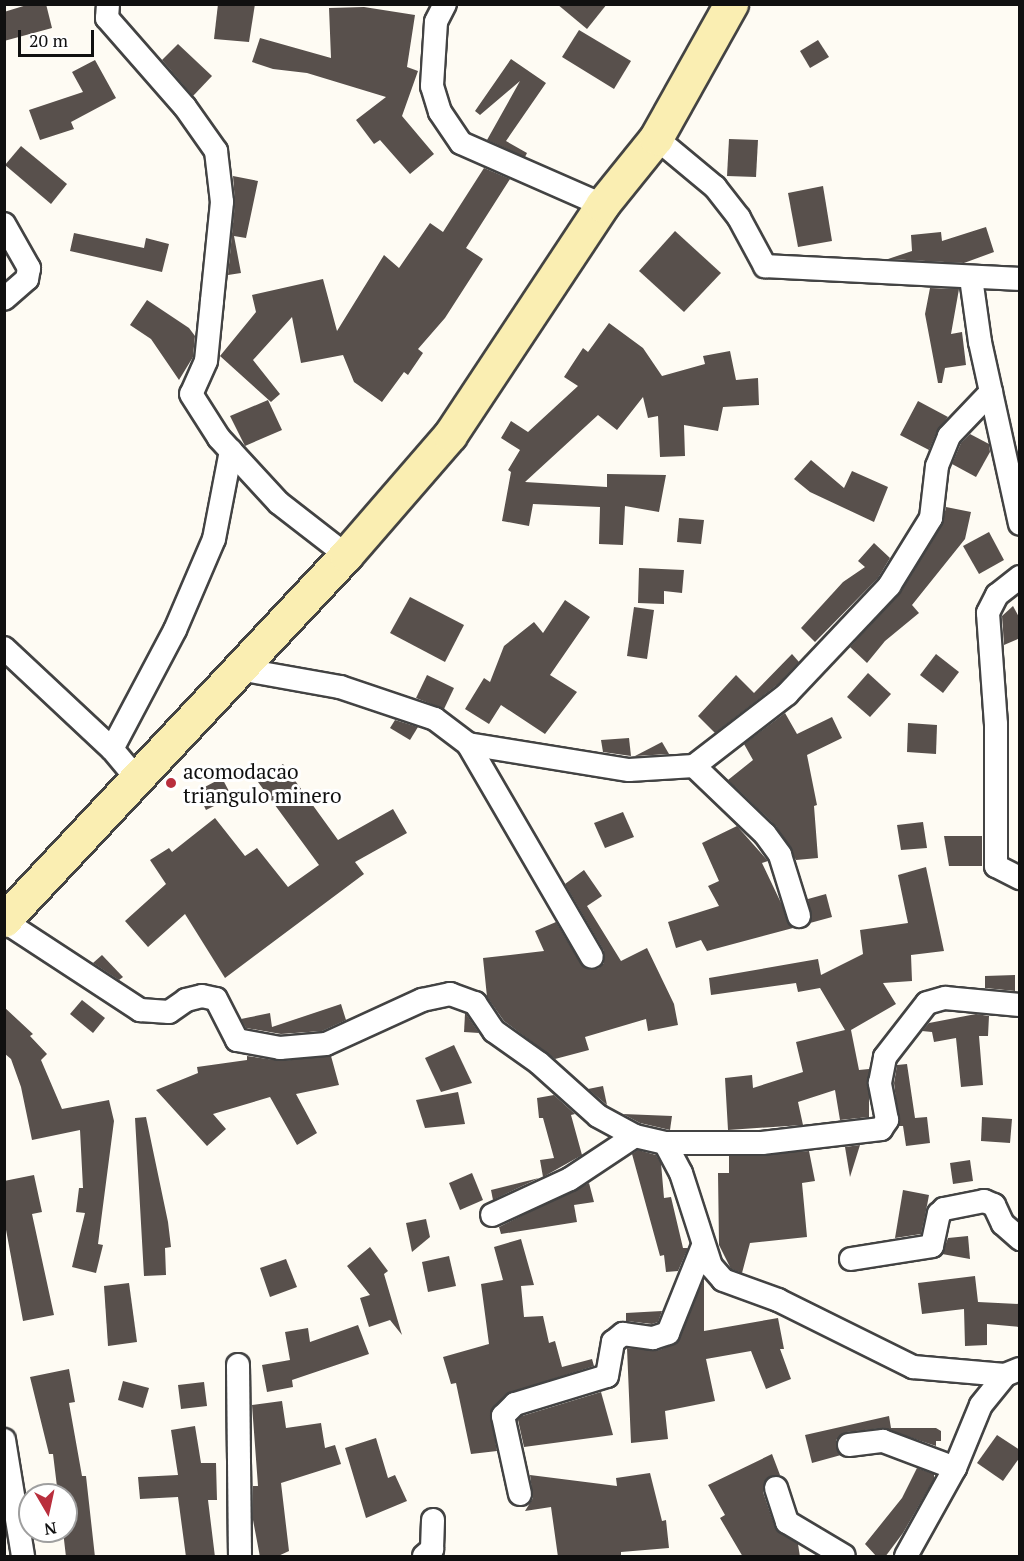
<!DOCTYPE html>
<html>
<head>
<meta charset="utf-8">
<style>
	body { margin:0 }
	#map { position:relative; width:1024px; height:1561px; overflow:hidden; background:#fefbf3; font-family:"PT Serif",serif }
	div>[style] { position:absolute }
	.building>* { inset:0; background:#58504c }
	.roads { filter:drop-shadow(2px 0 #434343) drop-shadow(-2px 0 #434343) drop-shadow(0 2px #434343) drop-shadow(0 -2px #434343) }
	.street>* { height:22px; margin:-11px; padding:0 11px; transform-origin:11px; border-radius:11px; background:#fff }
	.secondary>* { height:33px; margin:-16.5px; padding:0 16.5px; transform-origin:16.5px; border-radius:16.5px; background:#faeeb2 }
	.dots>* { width:16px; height:16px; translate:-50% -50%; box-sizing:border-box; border:3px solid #fff; border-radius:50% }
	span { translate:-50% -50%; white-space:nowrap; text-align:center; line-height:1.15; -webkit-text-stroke:6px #fff; paint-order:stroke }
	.poi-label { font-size:21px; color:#101010 }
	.left { translate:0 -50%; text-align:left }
	.frame { position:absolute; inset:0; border:6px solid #101010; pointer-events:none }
	.north { position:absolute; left:18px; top:1483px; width:60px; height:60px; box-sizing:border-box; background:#fff; border:2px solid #9f9f9f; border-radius:50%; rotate:171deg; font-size:16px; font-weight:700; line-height:24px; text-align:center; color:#101010 }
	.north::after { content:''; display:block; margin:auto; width:21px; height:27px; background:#b92f3d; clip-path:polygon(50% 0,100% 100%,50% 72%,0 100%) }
	.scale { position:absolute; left:18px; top:30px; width:76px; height:27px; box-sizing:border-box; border:3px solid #101010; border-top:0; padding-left:8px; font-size:18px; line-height:21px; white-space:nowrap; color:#101010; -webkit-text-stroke:4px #fff; paint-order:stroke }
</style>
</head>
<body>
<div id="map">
	<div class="building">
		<i style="clip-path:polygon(30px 4px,46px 4px,52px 28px,4px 41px,4px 12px)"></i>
		<i style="clip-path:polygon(218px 4px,255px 4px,249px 42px,214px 39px)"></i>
		<i style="clip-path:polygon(557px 4px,607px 4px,587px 29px)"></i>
		<i style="clip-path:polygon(364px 7px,415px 15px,407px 67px,418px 71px,402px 116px,434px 154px,410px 174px,380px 140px,374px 144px,356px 120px,386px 97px,307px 73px,273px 69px,252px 62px,260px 38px,331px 58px,329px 8px)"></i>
		<i style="clip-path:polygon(579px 30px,631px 61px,614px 89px,562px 57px)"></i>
		<i style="clip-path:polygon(818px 40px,829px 57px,810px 68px,800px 51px)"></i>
		<i style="clip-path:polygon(178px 44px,212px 76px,193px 96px,162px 60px)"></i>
		<i style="clip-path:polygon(511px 59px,546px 83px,506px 141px,527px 153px,525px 157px,487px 140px,520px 81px,480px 115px,475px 111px)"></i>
		<i style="clip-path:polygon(95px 60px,116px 98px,71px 122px,74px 129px,40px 140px,29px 110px,83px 92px,72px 72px)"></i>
		<i style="clip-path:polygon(729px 139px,758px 140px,756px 177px,727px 176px)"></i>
		<i style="clip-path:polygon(21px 146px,67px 184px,51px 204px,5px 165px)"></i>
		<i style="clip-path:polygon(484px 168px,510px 179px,466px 248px,483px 259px,445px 318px,418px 349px,423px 353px,408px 375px,404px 372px,382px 402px,354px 382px,343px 355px,301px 363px,292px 317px,253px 360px,280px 394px,271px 402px,220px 356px,256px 312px,252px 295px,323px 279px,337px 331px,384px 255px,399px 268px,430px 223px,443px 232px)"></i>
		<i style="clip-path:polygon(233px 176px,258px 181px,246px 238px,234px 236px,241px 273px,228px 275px,235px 203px)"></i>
		<i style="clip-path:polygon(823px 186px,832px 241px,798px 247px,788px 193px)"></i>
		<i style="clip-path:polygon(986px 227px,994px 252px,964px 263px,888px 259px,912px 251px,911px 235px,941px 232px,942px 241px)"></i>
		<i style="clip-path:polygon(675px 231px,721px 273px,684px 312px,639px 271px)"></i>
		<i style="clip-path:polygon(74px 233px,144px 248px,146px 238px,169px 244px,162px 272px,70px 251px)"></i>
		<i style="clip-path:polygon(930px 288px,959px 289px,951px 334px,962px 332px,966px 365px,945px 368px,942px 383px,938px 383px,925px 314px)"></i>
		<i style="clip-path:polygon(147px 300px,189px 328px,195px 336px,193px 357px,179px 380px,151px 339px,130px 325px)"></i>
		<i style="clip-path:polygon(609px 323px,643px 348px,662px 376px,705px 364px,703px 356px,730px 351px,736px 380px,758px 378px,759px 405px,723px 407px,718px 431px,684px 425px,685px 456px,660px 457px,658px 416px,648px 418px,643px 397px,617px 430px,598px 415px,525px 482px,607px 487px,607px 474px,666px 475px,659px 512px,625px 506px,623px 545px,599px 544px,600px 507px,533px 504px,529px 526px,502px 521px,511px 472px,508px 470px,520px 450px,501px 438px,511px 421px,528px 432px,578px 386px,564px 377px,583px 348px,588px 352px)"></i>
		<i style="clip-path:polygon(268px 400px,282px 430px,245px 446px,230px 416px)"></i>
		<i style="clip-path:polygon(918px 401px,948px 417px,937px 431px,929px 450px,900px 435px)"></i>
		<i style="clip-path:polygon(970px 434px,989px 444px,990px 452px,976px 477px,952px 464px,961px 443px)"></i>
		<i style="clip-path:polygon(811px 460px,844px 488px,852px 471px,888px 487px,874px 522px,810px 492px,794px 479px)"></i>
		<i style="clip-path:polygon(946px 507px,971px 512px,965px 539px,912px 605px,919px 613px,885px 641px,867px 663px,850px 647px,900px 593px,942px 525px)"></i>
		<i style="clip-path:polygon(679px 518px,704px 520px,701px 544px,677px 542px)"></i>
		<i style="clip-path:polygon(989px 532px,1004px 560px,979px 574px,963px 546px)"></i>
		<i style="clip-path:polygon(874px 543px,890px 558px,878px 578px,815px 642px,801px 628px,843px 582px,865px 567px,858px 561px)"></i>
		<i style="clip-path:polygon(639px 568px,684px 570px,682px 593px,664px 591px,664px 604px,638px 603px)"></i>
		<i style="clip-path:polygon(410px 597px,464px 625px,445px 662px,390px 633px)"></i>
		<i style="clip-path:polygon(565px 600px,590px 617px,550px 675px,577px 692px,545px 734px,501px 705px,489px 724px,465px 709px,484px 678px,490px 682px,504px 646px,534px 622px,543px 633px)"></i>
		<i style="clip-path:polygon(1013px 606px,1020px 619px,1020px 638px,1004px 645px,1002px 616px)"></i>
		<i style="clip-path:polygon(634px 607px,654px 610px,647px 659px,627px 656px)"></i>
		<i style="clip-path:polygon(792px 654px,799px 662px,778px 684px,715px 733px,698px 716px,736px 675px,754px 693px)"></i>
		<i style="clip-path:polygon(936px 654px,959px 672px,943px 693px,920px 675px)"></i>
		<i style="clip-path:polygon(868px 673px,891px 694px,870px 717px,847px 697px)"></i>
		<i style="clip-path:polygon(427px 675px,454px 688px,444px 709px,416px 698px)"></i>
		<i style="clip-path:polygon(785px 713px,797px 734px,832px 717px,842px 738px,807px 755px,817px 805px,814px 806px,818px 858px,796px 860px,776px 826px,728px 780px,753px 760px,744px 744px)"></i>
		<i style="clip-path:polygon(395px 720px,418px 727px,410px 740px,390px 728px)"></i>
		<i style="clip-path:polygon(908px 723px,937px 725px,936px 754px,907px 752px)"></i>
		<i style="clip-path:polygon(629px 738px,631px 756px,603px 752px,601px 740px)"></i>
		<i style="clip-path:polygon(662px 742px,669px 754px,636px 756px,635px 756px)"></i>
		<i style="clip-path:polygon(283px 764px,338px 840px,393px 809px,407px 833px,355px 862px,364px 874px,225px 978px,185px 914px,148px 947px,125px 921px,166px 884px,150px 860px,169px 848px,172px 852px,215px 818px,245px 856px,257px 848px,288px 887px,319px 865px,258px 782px)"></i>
		<i style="clip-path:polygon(222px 778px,232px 797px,206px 810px,197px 791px)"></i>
		<i style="clip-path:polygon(623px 812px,634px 837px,605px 848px,594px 823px)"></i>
		<i style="clip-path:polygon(923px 822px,927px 848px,901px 850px,897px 825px)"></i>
		<i style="clip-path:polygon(737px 826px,768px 861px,762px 863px,793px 928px,707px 951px,701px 940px,676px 948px,668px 922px,719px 906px,708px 886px,719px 881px,702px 843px)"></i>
		<i style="clip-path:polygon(944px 836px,982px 836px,982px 866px,949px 866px)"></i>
		<i style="clip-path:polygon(926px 867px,944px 951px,911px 955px,912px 981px,883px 983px,896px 1004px,851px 1030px,859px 1070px,869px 1069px,869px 1117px,840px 1120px,835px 1090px,798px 1102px,803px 1125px,728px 1130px,725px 1078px,752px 1075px,753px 1088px,803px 1072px,796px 1042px,845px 1030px,820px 988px,798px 992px,796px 983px,711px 995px,709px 978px,818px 959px,821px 975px,863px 954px,860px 930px,908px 923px,898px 875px)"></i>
		<i style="clip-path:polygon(584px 870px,602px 896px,587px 906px,621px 961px,647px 948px,674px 1004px,678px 1025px,648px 1031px,646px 1019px,585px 1037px,589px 1050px,555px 1059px,504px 1021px,487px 997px,483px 958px,544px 951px,535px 931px,556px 922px,581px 964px,591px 970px,599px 968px,604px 963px,604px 951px,565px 884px)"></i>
		<i style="clip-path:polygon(826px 894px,832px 917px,810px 923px,808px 899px)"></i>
		<i style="clip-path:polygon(102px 955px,123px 977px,119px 980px,93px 963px)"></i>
		<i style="clip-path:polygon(1015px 975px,1015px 991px,985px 988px,985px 976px)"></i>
		<i style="clip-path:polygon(82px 1000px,105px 1018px,93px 1033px,70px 1014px)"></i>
		<i style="clip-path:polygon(341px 1004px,346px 1020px,322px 1031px,281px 1034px,246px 1028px,241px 1019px,270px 1013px,272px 1027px)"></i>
		<i style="clip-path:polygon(4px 1007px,33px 1034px,30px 1036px,47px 1054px,41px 1060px,62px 1109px,109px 1100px,114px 1121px,98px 1244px,103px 1245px,96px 1273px,72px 1267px,85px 1213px,76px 1212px,79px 1188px,83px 1188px,80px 1130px,32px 1140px,21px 1087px,11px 1059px,4px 1053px)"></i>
		<i style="clip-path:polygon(465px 1014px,466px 1014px,479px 1033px,464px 1032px)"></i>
		<i style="clip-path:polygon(976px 1014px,989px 1016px,988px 1036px,979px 1036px,983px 1085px,961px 1087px,956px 1038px,934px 1042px,932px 1032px,922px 1031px,929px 1023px)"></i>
		<i style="clip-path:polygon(454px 1045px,472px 1083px,441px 1092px,425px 1058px)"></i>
		<i style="clip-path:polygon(247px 1056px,281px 1061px,331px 1056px,339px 1085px,296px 1094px,317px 1133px,297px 1145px,270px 1097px,213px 1114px,226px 1129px,207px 1146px,156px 1090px,198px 1073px,197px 1067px,247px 1060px)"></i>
		<i style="clip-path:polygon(907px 1064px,915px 1118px,927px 1117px,930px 1143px,906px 1146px,903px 1126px,899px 1126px,894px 1083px,897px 1065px)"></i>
		<i style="clip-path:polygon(603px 1086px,607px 1105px,588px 1089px)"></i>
		<i style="clip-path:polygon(458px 1092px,465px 1124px,425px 1128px,416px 1100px)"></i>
		<i style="clip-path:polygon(554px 1095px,575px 1114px,571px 1115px,582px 1155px,543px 1177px,540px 1160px,554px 1158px,543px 1118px,539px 1118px,537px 1098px)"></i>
		<i style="clip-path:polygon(623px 1114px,672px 1116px,670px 1130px,640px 1123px)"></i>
		<i style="clip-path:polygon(146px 1117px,168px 1222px,171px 1247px,165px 1248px,166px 1275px,144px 1276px,135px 1118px)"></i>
		<i style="clip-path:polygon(982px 1117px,1012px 1119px,1010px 1143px,981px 1141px)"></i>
		<i style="clip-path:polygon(860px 1145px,850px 1177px,845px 1147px)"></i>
		<i style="clip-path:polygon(638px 1150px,656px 1155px,661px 1163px,664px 1198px,671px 1197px,683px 1248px,688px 1248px,678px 1271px,666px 1272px,664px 1255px,660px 1256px,632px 1154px)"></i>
		<i style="clip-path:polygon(809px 1151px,815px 1181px,802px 1183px,807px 1237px,750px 1243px,742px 1273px,731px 1269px,719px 1245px,718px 1173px,729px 1173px,729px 1156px)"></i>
		<i style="clip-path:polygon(970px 1160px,973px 1181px,953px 1184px,950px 1163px)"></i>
		<i style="clip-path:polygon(472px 1173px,483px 1200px,460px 1210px,449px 1183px)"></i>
		<i style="clip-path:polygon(34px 1175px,42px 1212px,32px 1214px,54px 1315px,23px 1321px,4px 1219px,4px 1181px)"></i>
		<i style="clip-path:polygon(539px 1178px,493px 1200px,491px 1190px)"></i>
		<i style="clip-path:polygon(589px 1183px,594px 1202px,574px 1205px,577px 1222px,501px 1234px,499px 1227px)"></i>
		<i style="clip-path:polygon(903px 1190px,929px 1195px,925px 1216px,921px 1234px,895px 1238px)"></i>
		<i style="clip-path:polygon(426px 1219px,430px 1237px,412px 1252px,406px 1223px)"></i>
		<i style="clip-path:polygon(968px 1236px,970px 1259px,942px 1254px,948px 1238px)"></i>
		<i style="clip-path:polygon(521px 1239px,534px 1285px,521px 1286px,524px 1317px,543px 1316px,549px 1343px,555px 1341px,562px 1367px,592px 1359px,594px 1366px,506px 1394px,490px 1413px,497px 1451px,471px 1454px,456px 1383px,451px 1384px,443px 1357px,489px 1344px,481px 1284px,503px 1280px,494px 1247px)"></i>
		<i style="clip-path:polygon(370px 1247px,388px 1271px,384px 1274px,402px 1335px,390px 1320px,369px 1327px,360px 1298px,370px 1295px,347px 1266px)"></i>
		<i style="clip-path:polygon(449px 1256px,456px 1286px,428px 1292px,422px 1262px)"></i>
		<i style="clip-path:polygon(286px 1259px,297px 1287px,270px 1297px,260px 1268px)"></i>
		<i style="clip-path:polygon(975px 1276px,978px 1302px,1020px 1304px,1020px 1327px,987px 1324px,987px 1345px,965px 1346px,964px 1309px,922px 1314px,918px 1283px)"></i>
		<i style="clip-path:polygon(704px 1279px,704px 1331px,778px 1318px,784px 1349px,780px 1349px,791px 1379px,766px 1389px,751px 1351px,706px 1359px,715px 1401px,665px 1411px,668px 1439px,631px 1443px,627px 1348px,657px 1351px,677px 1343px)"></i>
		<i style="clip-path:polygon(129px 1283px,137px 1342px,108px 1346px,104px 1286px)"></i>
		<i style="clip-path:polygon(662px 1311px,658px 1322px,652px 1324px,626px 1321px,626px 1313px)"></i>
		<i style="clip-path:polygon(358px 1325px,369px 1354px,292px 1380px,293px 1387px,267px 1392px,262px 1365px,290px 1360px,285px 1332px,308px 1328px,310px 1342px)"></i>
		<i style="clip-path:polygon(69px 1369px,75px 1402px,69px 1403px,82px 1476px,86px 1476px,95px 1557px,66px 1557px,63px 1531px,66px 1531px,66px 1495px,58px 1495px,53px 1454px,49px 1454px,30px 1377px)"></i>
		<i style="clip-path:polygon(123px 1381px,149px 1388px,143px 1408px,118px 1400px)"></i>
		<i style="clip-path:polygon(204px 1382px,207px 1406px,181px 1409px,178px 1385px)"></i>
		<i style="clip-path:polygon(601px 1392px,613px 1435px,524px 1447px,518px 1420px,522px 1416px)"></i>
		<i style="clip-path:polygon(282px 1401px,286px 1428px,321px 1423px,325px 1448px,335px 1445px,341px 1464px,281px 1483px,289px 1551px,276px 1557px,260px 1557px,253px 1520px,253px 1486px,258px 1486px,252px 1405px)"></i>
		<i style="clip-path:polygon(889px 1416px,891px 1428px,936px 1428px,941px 1431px,941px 1441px,936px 1441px,936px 1446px,882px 1428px,847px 1432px,836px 1440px,841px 1455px,812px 1463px,805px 1435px)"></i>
		<i style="clip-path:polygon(195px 1426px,201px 1463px,216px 1463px,217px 1500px,208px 1500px,215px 1557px,186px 1557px,178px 1497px,140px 1499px,138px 1477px,178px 1475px,171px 1430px)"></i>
		<i style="clip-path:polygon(997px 1435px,1020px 1450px,1020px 1457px,1003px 1481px,977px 1463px)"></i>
		<i style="clip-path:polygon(376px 1438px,388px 1478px,395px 1475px,407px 1501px,366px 1518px,345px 1448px)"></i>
		<i style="clip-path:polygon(772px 1454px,780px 1475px,766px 1479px,763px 1492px,775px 1527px,798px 1544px,800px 1557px,743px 1557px,720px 1518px,725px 1515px,708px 1485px)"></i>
		<i style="clip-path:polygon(917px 1468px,934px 1474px,934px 1479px,903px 1533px,885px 1557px,877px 1557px,865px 1544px,902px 1498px)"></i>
		<i style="clip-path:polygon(650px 1473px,662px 1521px,666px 1520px,669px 1548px,621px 1552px,621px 1557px,558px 1557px,551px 1507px,525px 1511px,533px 1498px,530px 1475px,617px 1486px,616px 1478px)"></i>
	</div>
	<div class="roads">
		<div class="street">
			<i style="left:108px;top:4px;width:14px;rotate:94deg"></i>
			<i style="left:107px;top:18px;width:118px;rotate:48.8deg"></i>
			<i style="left:185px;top:107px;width:54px;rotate:54.8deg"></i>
			<i style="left:216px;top:151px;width:51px;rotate:83.3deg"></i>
			<i style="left:222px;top:202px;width:100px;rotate:95.8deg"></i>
			<i style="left:212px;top:301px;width:60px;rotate:95.7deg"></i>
			<i style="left:206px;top:361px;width:36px;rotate:114deg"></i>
			<i style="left:191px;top:394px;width:52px;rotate:57.5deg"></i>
			<i style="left:219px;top:438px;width:88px;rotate:47.3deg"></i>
			<i style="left:279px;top:503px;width:85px;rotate:37.8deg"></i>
			<i style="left:445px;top:4px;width:20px;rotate:117deg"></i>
			<i style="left:436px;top:22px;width:64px;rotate:93.6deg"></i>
			<i style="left:432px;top:86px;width:27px;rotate:73deg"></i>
			<i style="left:440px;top:112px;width:37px;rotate:56deg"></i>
			<i style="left:461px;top:143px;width:154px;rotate:23.7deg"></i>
			<i style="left:656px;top:138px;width:77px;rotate:39.7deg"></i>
			<i style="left:715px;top:187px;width:39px;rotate:52deg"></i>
			<i style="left:739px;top:218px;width:55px;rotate:61.6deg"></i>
			<i style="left:765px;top:266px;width:255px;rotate:2.9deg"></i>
			<i style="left:4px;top:224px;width:51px;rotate:60.4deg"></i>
			<i style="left:29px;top:268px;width:11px;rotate:100deg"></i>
			<i style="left:27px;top:279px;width:30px;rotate:139deg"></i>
			<i style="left:971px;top:278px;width:65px;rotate:82deg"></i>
			<i style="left:980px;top:342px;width:186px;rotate:77.6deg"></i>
			<i style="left:1020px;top:577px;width:29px;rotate:142deg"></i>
			<i style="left:997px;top:595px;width:20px;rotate:117deg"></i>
			<i style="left:988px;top:613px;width:111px;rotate:85.9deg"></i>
			<i style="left:996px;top:724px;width:142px;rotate:90deg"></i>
			<i style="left:996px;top:866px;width:27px;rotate:27deg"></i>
			<i style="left:4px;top:648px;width:148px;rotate:43.1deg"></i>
			<i style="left:112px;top:749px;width:38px;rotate:50deg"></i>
			<i style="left:239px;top:669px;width:103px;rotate:10.1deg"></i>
			<i style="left:340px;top:687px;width:100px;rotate:18.6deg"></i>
			<i style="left:435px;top:719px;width:41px;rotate:37.1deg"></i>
			<i style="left:468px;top:744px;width:246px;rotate:59.8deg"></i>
			<i style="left:468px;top:744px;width:163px;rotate:9.2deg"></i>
			<i style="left:629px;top:770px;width:65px;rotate:-3.5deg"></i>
			<i style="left:694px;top:766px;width:118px;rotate:-37.7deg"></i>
			<i style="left:787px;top:694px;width:149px;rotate:-46.6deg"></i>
			<i style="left:889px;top:586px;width:80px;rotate:-58.3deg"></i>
			<i style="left:931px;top:518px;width:52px;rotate:-83.4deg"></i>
			<i style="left:937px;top:466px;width:32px;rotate:-68deg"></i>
			<i style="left:949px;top:436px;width:61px;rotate:-46.3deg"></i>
			<i style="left:112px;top:749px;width:135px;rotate:-62.1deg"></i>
			<i style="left:175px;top:630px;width:99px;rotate:-66.8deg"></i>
			<i style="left:214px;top:539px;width:90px;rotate:-79.1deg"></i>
			<i style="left:694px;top:766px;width:98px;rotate:43.8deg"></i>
			<i style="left:765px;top:834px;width:26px;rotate:54deg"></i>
			<i style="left:780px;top:855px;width:64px;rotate:72.7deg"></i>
			<i style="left:4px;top:921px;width:163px;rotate:33.2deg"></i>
			<i style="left:140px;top:1010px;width:29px;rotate:4deg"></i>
			<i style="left:169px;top:1012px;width:21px;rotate:-35deg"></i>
			<i style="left:186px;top:1000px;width:16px;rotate:-14deg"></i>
			<i style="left:202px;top:996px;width:14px;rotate:12deg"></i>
			<i style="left:216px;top:999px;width:46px;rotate:62.9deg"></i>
			<i style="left:237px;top:1040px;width:44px;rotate:10.5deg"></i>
			<i style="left:280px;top:1048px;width:46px;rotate:-5deg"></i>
			<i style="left:326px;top:1044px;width:106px;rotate:-24.6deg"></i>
			<i style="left:422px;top:1000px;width:29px;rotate:-12deg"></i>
			<i style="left:450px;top:994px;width:27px;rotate:20deg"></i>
			<i style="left:475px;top:1003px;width:34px;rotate:56deg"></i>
			<i style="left:494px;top:1031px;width:55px;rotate:35.4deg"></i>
			<i style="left:539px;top:1063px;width:79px;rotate:41.9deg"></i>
			<i style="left:598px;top:1116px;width:42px;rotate:28.4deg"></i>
			<i style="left:635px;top:1136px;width:31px;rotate:13deg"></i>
			<i style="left:665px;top:1143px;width:34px;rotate:62deg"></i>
			<i style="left:681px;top:1173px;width:98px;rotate:72.1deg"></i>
			<i style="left:711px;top:1266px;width:18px;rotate:49deg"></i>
			<i style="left:723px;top:1280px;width:59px;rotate:20deg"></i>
			<i style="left:778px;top:1300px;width:151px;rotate:26.4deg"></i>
			<i style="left:913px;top:1367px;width:92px;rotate:5deg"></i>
			<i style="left:665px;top:1143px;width:97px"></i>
			<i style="left:762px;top:1143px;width:120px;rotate:-6.7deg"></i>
			<i style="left:881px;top:1129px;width:11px;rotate:-56deg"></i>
			<i style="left:887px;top:1120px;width:38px;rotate:-101deg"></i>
			<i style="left:880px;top:1083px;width:26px;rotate:-79deg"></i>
			<i style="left:885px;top:1057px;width:68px;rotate:-52.1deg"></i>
			<i style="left:927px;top:1003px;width:19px;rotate:-16deg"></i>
			<i style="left:945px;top:998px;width:75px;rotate:5.3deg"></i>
			<i style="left:492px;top:1215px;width:86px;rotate:-24.8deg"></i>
			<i style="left:570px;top:1179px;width:78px;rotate:-33.5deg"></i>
			<i style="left:851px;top:1259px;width:82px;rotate:-9.1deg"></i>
			<i style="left:932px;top:1246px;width:33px;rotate:-78deg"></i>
			<i style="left:939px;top:1214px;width:7px;rotate:-45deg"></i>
			<i style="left:944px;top:1209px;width:41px;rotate:-11.3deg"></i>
			<i style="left:984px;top:1201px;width:11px;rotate:22deg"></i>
			<i style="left:994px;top:1205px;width:21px;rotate:65deg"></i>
			<i style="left:1003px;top:1224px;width:23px;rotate:41deg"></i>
			<i style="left:238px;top:1365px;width:191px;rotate:89.4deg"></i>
			<i style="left:4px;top:1440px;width:118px;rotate:80.7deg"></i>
			<i style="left:849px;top:1445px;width:34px;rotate:-7deg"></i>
			<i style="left:883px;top:1441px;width:77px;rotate:20.6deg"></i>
			<i style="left:776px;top:1488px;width:36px;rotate:72deg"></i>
			<i style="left:787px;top:1522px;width:66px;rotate:30.8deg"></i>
			<i style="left:520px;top:1494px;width:80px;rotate:-102.3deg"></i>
			<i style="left:503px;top:1416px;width:17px;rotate:-45deg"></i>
			<i style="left:515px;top:1404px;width:96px;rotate:-16.9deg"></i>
			<i style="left:607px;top:1376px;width:35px;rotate:-80deg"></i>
			<i style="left:613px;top:1342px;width:13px;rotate:-39deg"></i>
			<i style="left:623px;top:1334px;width:30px;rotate:8deg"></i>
			<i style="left:653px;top:1338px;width:16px;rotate:-18deg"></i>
			<i style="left:668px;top:1333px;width:94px;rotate:-68.1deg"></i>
			<i style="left:424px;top:1556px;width:11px;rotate:-41deg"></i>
			<i style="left:432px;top:1549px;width:29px;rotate:-88deg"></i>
			<i style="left:906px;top:1556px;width:101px;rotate:-60.9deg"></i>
			<i style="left:955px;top:1468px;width:68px;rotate:-67.6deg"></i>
			<i style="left:981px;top:1405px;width:38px;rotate:-51deg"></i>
			<i style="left:1005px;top:1375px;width:16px;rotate:-22deg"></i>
		</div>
		<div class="secondary">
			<i style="left:4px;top:920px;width:500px;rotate:-46.86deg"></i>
			<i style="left:346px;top:555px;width:159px;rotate:-49.1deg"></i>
			<i style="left:450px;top:435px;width:276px;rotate:-56.5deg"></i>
			<i style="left:602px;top:205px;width:86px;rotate:-51.1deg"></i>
			<i style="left:656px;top:138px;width:154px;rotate:-60.8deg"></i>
		</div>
	</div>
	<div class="dots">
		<i style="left:171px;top:783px;background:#b92f3d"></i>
	</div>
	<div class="poi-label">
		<span class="left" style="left:183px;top:783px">acomodacao<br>triangulo minero</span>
	</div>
	<div class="frame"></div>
	<div class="north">N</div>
	<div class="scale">20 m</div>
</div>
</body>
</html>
